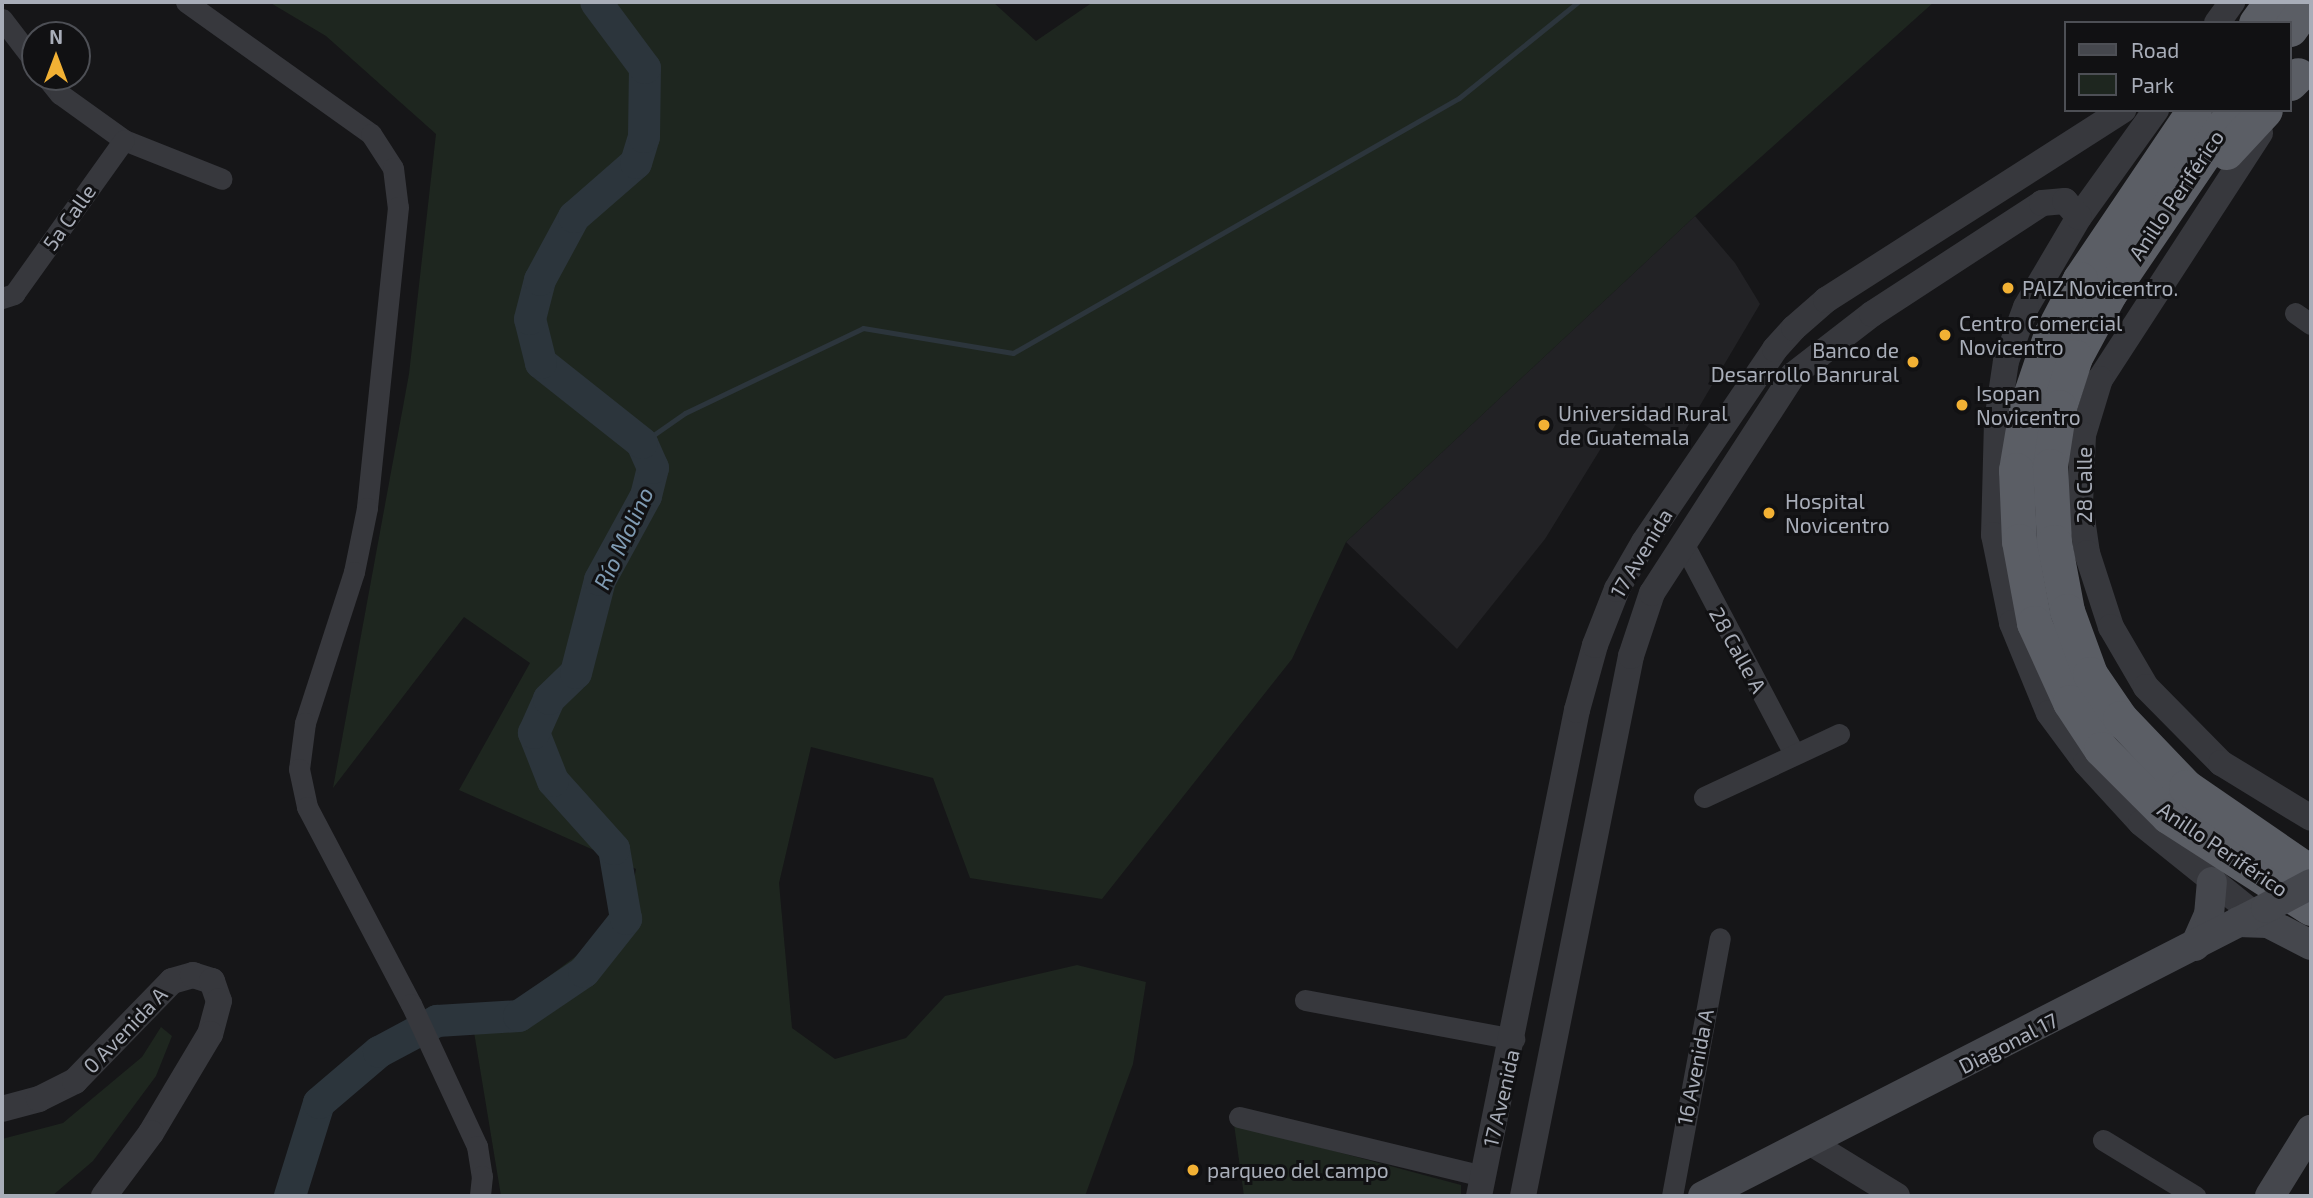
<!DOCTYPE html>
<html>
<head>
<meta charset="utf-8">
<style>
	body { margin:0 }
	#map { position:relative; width:2313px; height:1198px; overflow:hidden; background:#161618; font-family:"Exo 2",sans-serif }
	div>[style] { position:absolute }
	.built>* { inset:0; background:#222225 }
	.green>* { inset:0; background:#1e261f }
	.stream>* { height:5px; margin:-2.5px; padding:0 2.5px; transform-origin:2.5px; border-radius:2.5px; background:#2c353c }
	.river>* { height:32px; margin:-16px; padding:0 16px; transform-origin:16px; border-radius:16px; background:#2c353c }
	.minor>* { height:21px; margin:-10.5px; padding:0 10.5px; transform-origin:10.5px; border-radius:10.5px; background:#37383d }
	.tertiary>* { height:26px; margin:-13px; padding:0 13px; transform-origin:13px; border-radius:13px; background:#37383d }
	.secondary>* { height:30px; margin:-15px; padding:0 15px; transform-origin:15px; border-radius:15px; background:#45474d }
	.trunk>* { height:35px; margin:-17.5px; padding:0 17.5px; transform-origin:17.5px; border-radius:17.5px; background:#5b5e65 }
	.secondary-bridge>* { height:30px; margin:-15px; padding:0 15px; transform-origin:15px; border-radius:15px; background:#45474d }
	.dots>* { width:19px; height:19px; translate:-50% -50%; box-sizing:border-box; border:4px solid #111113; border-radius:50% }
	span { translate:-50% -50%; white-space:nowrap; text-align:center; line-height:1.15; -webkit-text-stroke:6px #111113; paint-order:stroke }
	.street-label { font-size:21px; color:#a8adb8 }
	.poi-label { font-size:21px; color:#a8adb8 }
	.left { translate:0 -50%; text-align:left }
	.right { translate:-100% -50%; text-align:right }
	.water-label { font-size:23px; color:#7f9bb3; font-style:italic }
	.frame { position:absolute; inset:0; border:4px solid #a8adb8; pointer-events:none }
	.legend { position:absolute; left:2064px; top:21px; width:228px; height:91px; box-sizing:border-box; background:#111113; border:2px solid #4d4f55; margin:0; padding:9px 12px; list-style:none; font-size:21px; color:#a8adb8 }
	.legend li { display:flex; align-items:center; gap:14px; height:35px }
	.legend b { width:35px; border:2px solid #4d4f55 }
	.north { position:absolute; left:21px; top:21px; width:70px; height:70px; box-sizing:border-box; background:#111113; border:2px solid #4d4f55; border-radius:50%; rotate:0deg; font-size:19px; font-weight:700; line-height:28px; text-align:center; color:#a8adb8 }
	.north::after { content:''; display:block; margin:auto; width:24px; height:32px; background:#f2b134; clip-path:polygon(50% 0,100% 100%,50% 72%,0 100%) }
</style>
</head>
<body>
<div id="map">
	<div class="built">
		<i style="clip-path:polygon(1695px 216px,1735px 263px,1760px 304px,1676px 446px,1624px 411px,1545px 539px,1457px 649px,1346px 542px)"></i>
	</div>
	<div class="green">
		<i style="clip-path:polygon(269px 2px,993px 2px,1036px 41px,1093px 2px,1934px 2px,1695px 216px,1346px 542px,1292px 659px,1102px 899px,970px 878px,933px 778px,811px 747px,779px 883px,792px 1028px,835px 1059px,906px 1038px,945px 996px,1077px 965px,1146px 982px,1133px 1064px,1085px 1196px,501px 1196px,474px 1032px,626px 919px,636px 869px,459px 790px,530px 663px,464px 617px,333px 788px,409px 374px,436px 134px,326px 36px)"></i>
		<i style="clip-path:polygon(161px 1027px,172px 1036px,156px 1076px,93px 1161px,52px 1196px,2px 1196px,2px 1139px,63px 1123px,142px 1057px)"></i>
		<i style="clip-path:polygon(1234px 1124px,1461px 1185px,1461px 1196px,1244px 1196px)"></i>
	</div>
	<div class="stream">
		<i style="left:642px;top:443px;width:52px;rotate:-34.9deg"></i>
		<i style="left:685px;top:413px;width:197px;rotate:-25.5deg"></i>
		<i style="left:863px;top:328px;width:152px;rotate:9.5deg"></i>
		<i style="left:1013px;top:353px;width:514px;rotate:-29.76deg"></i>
		<i style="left:1459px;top:98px;width:153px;rotate:-38.9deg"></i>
	</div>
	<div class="river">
		<i style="left:290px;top:1196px;width:97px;rotate:-72.7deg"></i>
		<i style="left:319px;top:1103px;width:79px;rotate:-40.4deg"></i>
		<i style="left:379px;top:1052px;width:66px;rotate:-28.1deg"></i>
		<i style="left:437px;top:1021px;width:82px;rotate:-3.5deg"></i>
		<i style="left:519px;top:1016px;width:78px;rotate:-34.1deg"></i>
		<i style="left:584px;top:972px;width:68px;rotate:-51.6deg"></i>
		<i style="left:626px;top:919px;width:71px;rotate:-99.7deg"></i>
		<i style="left:614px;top:849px;width:91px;rotate:-131.9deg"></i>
		<i style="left:553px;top:781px;width:52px;rotate:-111.6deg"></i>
		<i style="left:534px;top:733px;width:37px;rotate:-66deg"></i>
		<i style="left:549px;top:699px;width:37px;rotate:-44deg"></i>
		<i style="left:576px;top:673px;width:96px;rotate:-75.5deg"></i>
		<i style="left:600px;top:580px;width:96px;rotate:-61.3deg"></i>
		<i style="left:646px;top:496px;width:29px;rotate:-76deg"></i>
		<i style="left:653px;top:468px;width:27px;rotate:-114deg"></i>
		<i style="left:642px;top:443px;width:129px;rotate:-141.6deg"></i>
		<i style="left:541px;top:363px;width:45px;rotate:-104deg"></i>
		<i style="left:530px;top:319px;width:40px;rotate:-75.6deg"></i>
		<i style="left:540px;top:280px;width:72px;rotate:-61.6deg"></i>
		<i style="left:574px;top:217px;width:82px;rotate:-41.1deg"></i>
		<i style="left:636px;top:163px;width:27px;rotate:-73deg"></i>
		<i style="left:644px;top:137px;width:69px;rotate:-89.2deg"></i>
		<i style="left:645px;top:68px;width:82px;rotate:-126.6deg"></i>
	</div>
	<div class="minor">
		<i style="left:186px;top:2px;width:227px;rotate:35.5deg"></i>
		<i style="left:371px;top:134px;width:40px;rotate:57.1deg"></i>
		<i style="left:393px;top:168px;width:39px;rotate:83deg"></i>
		<i style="left:398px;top:207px;width:303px;rotate:95.9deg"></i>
		<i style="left:367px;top:508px;width:65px;rotate:101.5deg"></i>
		<i style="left:354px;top:572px;width:159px;rotate:108deg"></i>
		<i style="left:305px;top:723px;width:46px;rotate:97.4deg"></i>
		<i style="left:299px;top:769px;width:39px;rotate:78deg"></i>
		<i style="left:307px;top:807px;width:223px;rotate:62.2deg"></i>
		<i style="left:411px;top:1004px;width:157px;rotate:65.1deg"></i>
		<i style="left:477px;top:1146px;width:30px;rotate:81deg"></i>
		<i style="left:482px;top:1176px;width:20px;rotate:96deg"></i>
		<i style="left:2px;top:19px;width:54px;rotate:52.5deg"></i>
		<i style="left:46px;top:77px;width:22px;rotate:51deg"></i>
		<i style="left:60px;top:94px;width:79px;rotate:35.7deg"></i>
		<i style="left:124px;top:140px;width:105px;rotate:21.7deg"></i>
		<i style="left:2px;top:298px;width:13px;rotate:-18deg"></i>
		<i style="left:14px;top:294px;width:189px;rotate:-54.5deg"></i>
		<i style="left:2295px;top:313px;width:19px;rotate:35deg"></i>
		<i style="left:1684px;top:545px;width:236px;rotate:62.2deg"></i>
		<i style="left:1704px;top:797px;width:149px;rotate:-25deg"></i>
		<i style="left:1305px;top:1000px;width:213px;rotate:10.6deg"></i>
		<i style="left:1239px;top:1117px;width:251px;rotate:13.6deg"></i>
		<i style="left:2103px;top:1140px;width:108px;rotate:31.3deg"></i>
		<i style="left:1672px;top:1196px;width:262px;rotate:-79.5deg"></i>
	</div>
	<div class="tertiary">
		<i style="left:2217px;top:23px;width:26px;rotate:-54deg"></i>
		<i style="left:2156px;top:110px;width:132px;rotate:125.7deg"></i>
		<i style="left:2079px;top:217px;width:104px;rotate:120.5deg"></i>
		<i style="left:2026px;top:307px;width:58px;rotate:110.3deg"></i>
		<i style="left:2006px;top:361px;width:61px;rotate:98.5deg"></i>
		<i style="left:1997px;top:421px;width:114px;rotate:91.5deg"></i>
		<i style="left:1994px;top:535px;width:90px;rotate:78.4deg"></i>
		<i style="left:2012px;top:623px;width:97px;rotate:67.7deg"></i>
		<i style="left:2049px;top:713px;width:62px;rotate:53.5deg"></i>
		<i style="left:2086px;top:763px;width:81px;rotate:47.5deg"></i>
		<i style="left:2141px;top:823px;width:145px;rotate:38.8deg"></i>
		<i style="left:2260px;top:133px;width:293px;rotate:123deg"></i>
		<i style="left:2100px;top:379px;width:59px;rotate:106.9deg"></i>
		<i style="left:2083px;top:435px;width:70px;rotate:92.5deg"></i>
		<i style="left:2080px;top:505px;width:49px;rotate:81.7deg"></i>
		<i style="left:2087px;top:553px;width:78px;rotate:72deg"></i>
		<i style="left:2111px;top:627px;width:69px;rotate:59.7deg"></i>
		<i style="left:2146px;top:687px;width:107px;rotate:45.4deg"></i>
		<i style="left:2221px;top:763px;width:105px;rotate:31.4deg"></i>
		<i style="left:2px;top:1109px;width:38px;rotate:-15deg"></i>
		<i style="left:39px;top:1099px;width:40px;rotate:-26.6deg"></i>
		<i style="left:75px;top:1081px;width:139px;rotate:-45.9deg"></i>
		<i style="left:172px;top:981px;width:22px;rotate:-16deg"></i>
		<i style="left:193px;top:975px;width:20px;rotate:18deg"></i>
		<i style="left:212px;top:981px;width:21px;rotate:71deg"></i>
		<i style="left:219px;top:1001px;width:34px;rotate:105deg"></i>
		<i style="left:210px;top:1034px;width:115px;rotate:120.8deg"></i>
		<i style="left:151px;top:1133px;width:79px;rotate:126.7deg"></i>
		<i style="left:1811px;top:1143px;width:101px;rotate:31.6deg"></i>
		<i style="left:1479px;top:1196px;width:496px;rotate:-78.6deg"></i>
		<i style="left:1577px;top:710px;width:67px;rotate:-74.5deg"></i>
		<i style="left:1595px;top:645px;width:60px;rotate:-68.6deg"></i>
		<i style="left:1617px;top:589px;width:54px;rotate:-60.1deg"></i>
		<i style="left:1644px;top:542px;width:233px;rotate:-55.8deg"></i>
		<i style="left:1775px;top:349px;width:28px;rotate:-48deg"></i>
		<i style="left:1794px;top:328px;width:43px;rotate:-41.2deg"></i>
		<i style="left:1826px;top:300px;width:353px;rotate:-32.6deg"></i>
		<i style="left:1523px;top:1196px;width:551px;rotate:-78.69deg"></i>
		<i style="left:1631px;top:656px;width:66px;rotate:-71.6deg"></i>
		<i style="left:1652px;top:593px;width:260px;rotate:-57.1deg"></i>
		<i style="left:1793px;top:375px;width:100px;rotate:-37.7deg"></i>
		<i style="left:1872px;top:314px;width:203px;rotate:-33.1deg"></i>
		<i style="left:2042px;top:203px;width:23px;rotate:-5deg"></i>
		<i style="left:2065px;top:201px;width:21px;rotate:49deg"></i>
	</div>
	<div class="secondary">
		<i style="left:2238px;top:922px;width:30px;rotate:2deg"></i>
		<i style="left:2268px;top:923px;width:48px;rotate:27.1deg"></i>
		<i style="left:2195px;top:946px;width:34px;rotate:-66deg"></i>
		<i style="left:2209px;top:915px;width:33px;rotate:-85deg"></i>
		<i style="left:1703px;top:1196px;width:632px;rotate:-27.09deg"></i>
		<i style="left:2270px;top:1196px;width:78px;rotate:-58.2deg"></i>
	</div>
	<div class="trunk">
		<i style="left:2256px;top:23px;width:26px;rotate:-54deg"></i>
		<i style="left:2290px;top:29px;width:33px;rotate:-55deg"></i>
		<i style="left:2290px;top:83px;width:11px;rotate:-45deg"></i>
		<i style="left:2194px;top:110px;width:204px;rotate:124deg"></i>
		<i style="left:2080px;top:279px;width:62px;rotate:117.8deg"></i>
		<i style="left:2051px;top:334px;width:75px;rotate:108.7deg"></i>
		<i style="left:2027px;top:405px;width:66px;rotate:99.6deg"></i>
		<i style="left:2016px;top:470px;width:71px;rotate:87.6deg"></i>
		<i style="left:2019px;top:541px;width:83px;rotate:79.6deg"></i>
		<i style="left:2034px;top:623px;width:87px;rotate:65.5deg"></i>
		<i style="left:2070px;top:702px;width:56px;rotate:56.6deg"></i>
		<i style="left:2101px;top:749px;width:95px;rotate:45deg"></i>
		<i style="left:2168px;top:816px;width:170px;rotate:32.8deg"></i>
		<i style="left:2234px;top:110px;width:222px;rotate:124.2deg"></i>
		<i style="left:2109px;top:294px;width:72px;rotate:118.4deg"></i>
		<i style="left:2075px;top:357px;width:52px;rotate:107.7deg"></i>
		<i style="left:2059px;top:407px;width:60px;rotate:98.7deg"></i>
		<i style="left:2050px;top:466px;width:76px;rotate:87deg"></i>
		<i style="left:2054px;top:542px;width:70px;rotate:79.3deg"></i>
		<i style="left:2067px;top:611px;width:67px;rotate:69.9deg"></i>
		<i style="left:2090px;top:674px;width:53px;rotate:55.7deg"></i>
		<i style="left:2120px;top:718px;width:95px;rotate:46.3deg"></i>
		<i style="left:2186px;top:787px;width:152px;rotate:34.5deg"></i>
		<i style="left:2226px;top:152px;width:57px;rotate:-47.1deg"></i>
	</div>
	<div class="secondary-bridge">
		<i style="left:2266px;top:908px;width:51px;rotate:-28.1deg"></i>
	</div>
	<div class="dots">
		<i style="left:2008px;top:288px;background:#f2b134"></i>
		<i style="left:1945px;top:335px;background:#f2b134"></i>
		<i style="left:1913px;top:362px;background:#f2b134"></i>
		<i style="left:1962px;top:405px;background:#f2b134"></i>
		<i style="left:1544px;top:425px;background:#f2b134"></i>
		<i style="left:1769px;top:513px;background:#f2b134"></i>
		<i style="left:1193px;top:1170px;background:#f2b134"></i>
	</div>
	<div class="street-label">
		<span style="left:2176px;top:195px;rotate:-56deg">Anillo Periférico</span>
		<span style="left:69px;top:217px;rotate:-55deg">5a Calle</span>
		<span style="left:2084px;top:485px;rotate:-90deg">28 Calle</span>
		<span style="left:1641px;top:553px;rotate:-59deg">17 Avenida</span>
		<span style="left:1738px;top:650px;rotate:61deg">28 Calle A</span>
		<span style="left:2223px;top:849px;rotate:34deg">Anillo Periférico</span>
		<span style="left:125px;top:1030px;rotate:-46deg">0 Avenida A</span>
		<span style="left:2008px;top:1043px;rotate:-27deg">Diagonal 17</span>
		<span style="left:1695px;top:1067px;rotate:-79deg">16 Avenida A</span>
		<span style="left:1501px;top:1098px;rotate:-77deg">17 Avenida</span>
	</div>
	<div class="poi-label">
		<span class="left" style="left:2022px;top:288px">PAIZ Novicentro.</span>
		<span class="left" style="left:1959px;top:335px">Centro Comercial<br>Novicentro</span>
		<span class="right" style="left:1899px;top:362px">Banco de<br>Desarrollo Banrural</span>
		<span class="left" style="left:1976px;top:405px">Isopan<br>Novicentro</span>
		<span class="left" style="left:1558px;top:425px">Universidad Rural<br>de Guatemala</span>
		<span class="left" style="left:1785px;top:513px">Hospital<br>Novicentro</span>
		<span class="left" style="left:1207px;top:1170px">parqueo del campo</span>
	</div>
	<div class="water-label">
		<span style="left:623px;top:538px;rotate:-65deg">Río Molino</span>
	</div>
	<div class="frame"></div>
	<ul class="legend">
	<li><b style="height:9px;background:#45474d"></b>Road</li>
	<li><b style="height:19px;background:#1e261f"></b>Park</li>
	</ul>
	<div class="north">N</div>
</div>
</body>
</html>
